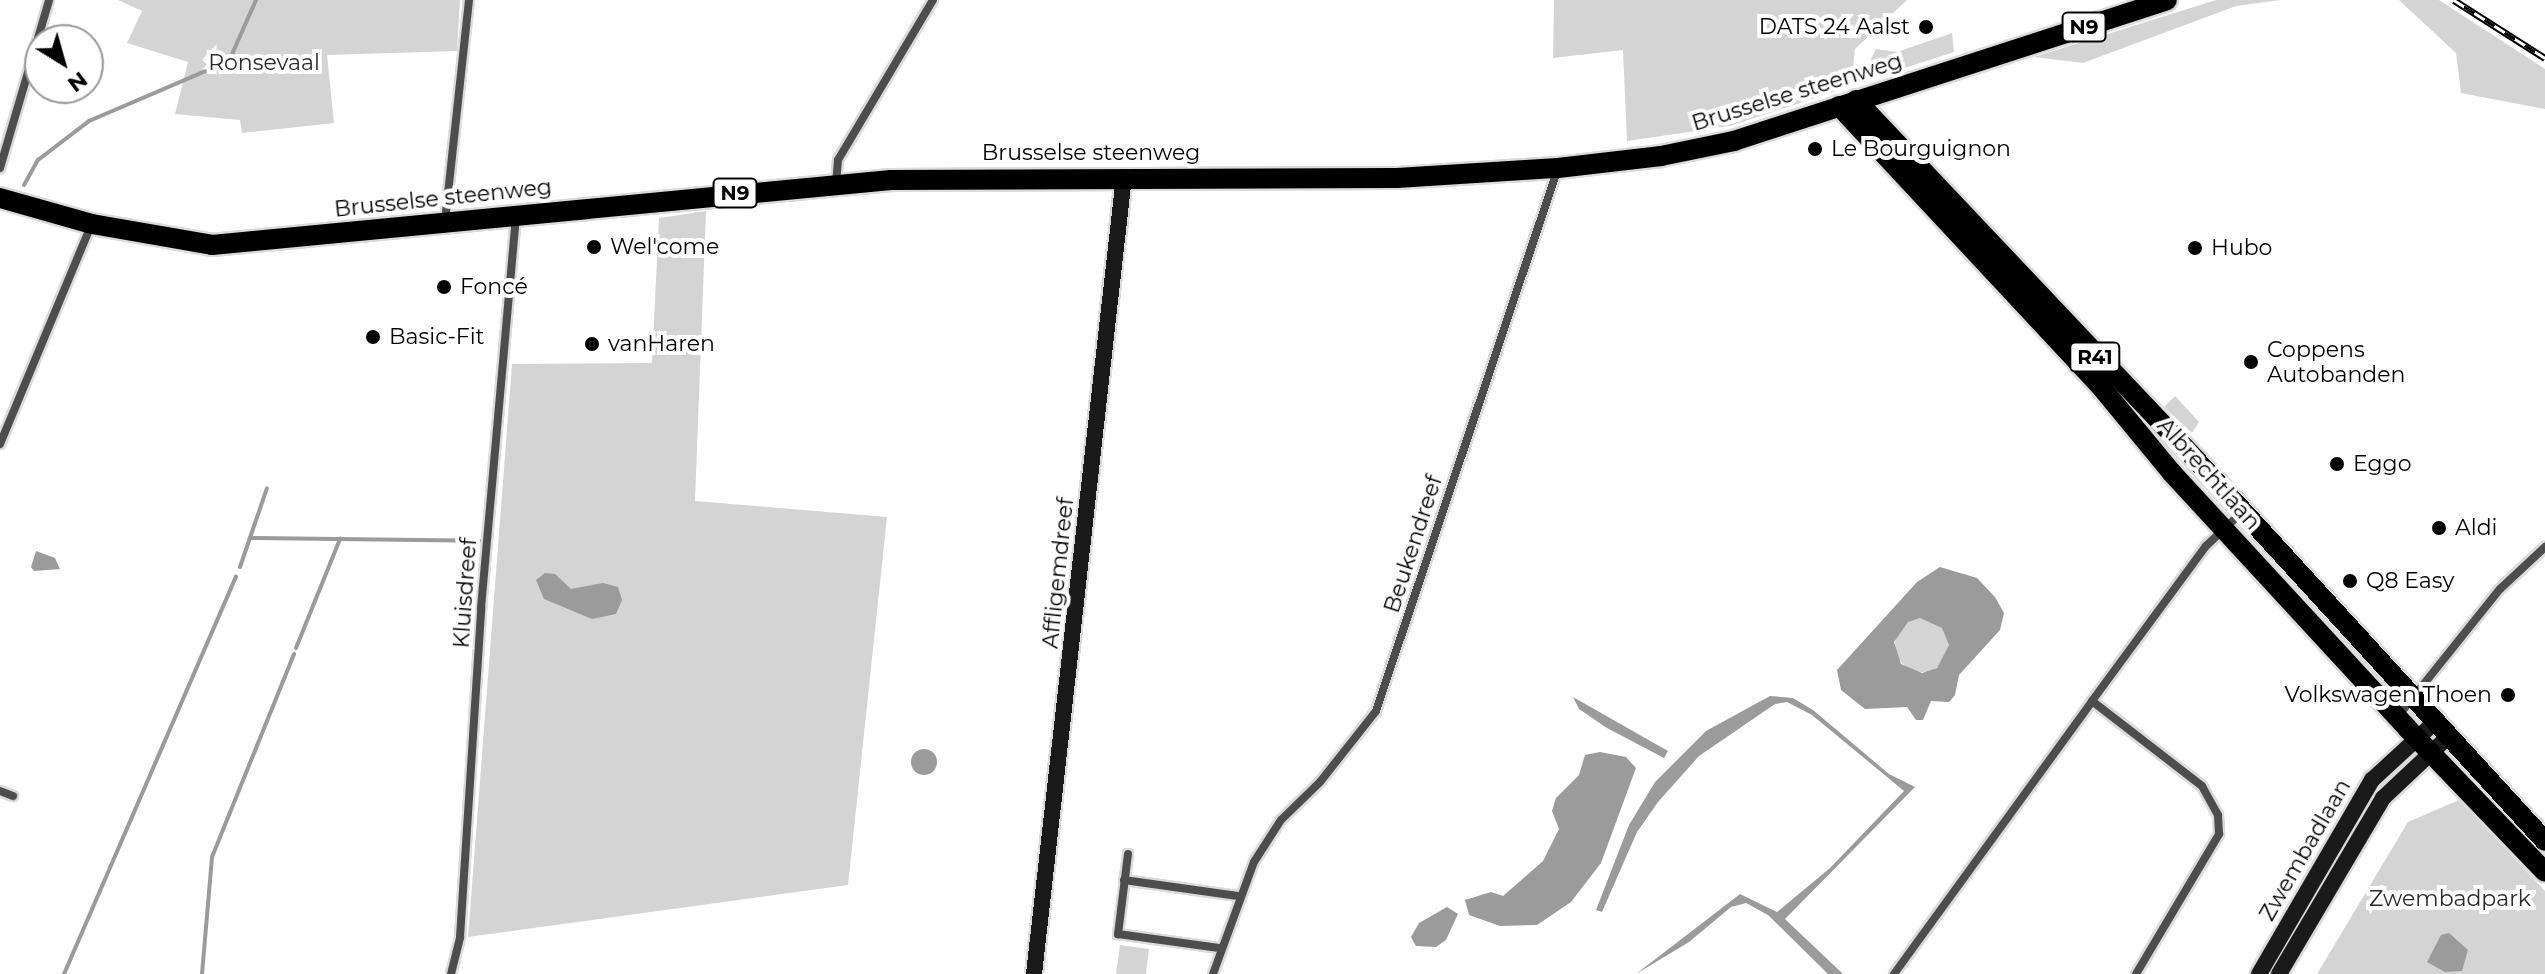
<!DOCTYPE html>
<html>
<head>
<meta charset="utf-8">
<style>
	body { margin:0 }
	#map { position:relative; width:2545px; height:974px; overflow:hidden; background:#fff; font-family:Montserrat,sans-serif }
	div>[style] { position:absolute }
	.green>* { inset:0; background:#d4d4d4 }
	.round { border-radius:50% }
	.water>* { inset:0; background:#9b9b9b }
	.stream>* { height:4px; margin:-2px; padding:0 2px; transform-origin:2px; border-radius:2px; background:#9b9b9b }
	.roads { filter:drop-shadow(2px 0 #dbdbdb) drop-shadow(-2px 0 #dbdbdb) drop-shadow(0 2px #dbdbdb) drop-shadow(0 -2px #dbdbdb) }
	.street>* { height:8px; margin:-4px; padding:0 4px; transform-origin:4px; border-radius:4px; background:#4d4d4d }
	.secondary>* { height:16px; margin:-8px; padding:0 8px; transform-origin:8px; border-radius:8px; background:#1a1a1a }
	.primary>* { height:20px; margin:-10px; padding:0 10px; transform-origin:10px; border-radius:10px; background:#000 }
	.rail>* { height:7px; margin-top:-3.5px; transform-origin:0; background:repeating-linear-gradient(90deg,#fff 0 12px,#000 0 24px); box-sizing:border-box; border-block:2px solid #000 }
	.dots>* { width:22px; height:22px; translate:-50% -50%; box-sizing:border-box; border:4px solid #fff; border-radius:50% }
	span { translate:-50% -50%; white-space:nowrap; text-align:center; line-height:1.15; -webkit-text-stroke:8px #fff; paint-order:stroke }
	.shield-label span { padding:2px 6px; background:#fff; border:2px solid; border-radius:6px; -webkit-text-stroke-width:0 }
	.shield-label { font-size:20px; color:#000; font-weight:700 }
	.poi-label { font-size:22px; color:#000 }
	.right { translate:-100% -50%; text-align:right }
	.left { translate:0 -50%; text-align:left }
	.park-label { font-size:22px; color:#2b2b2b }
	.street-label { font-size:22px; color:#000 }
	.north { position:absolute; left:24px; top:24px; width:80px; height:80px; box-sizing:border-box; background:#fff; border:2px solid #999; border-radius:50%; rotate:143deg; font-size:22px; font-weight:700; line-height:32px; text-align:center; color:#000 }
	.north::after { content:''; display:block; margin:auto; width:28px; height:36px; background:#000; clip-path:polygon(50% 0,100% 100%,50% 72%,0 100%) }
</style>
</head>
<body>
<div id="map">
	<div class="green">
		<i style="clip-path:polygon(118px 0,460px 0,457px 51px,327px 55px,334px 123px,242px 133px,240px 120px,175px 114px,188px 62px,127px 43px,142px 11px)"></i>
		<i style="clip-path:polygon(1554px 0,1907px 0,1855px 49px,1851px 86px,1730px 126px,1627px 141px,1623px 50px,1553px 58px)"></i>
		<i style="clip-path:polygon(2216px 0,2280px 0,2236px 6px,2083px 63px,2034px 57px)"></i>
		<i style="clip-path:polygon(2399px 0,2439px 0,2545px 69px,2545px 109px,2461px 93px,2456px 53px)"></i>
		<i style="clip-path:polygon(1952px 33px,1954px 52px,1874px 78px,1869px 63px,1876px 49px,1897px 52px)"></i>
		<i style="clip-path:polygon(706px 211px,695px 501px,887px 517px,848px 885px,468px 937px,512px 364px,652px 363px,659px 218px)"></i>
		<i style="clip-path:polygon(2175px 396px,2199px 422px,2192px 433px,2164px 407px)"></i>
		<i class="round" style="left:1895px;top:618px;width:54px;height:54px"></i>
		<i style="clip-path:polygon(2459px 800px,2545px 891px,2545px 974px,2317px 974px,2408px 822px)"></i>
		<i style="clip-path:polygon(1120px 945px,1149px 949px,1146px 974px,1116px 974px)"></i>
	</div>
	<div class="water">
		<i style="clip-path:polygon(36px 551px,55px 558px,60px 569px,34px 571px,31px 567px)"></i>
		<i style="clip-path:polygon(evenodd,1940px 567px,1977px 578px,1995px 597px,2004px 613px,2000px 630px,1959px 675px,1955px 695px,1949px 702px,1931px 701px,1923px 720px,1916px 720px,1907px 707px,1865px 709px,1841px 690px,1837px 670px,1917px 582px,1940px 567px,1920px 618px,1942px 628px,1949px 645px,1937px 668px,1922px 673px,1901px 664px,1894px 642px,1908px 622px,1920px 618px)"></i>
		<i style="clip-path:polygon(545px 573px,555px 574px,571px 589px,603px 583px,618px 587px,622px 600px,616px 614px,592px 619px,544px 599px,536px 580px)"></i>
		<i style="clip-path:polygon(1770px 696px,1793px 698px,1813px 710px,1889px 774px,1915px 787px,1785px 919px,1843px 974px,1828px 974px,1768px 915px,1746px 903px,1731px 907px,1689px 942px,1636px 974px,1740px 894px,1777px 912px,1830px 868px,1904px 791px,1812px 715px,1787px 702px,1775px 704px,1699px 756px,1658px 802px,1637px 832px,1602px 912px,1596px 910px,1629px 825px,1655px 782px,1706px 731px)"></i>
		<i style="clip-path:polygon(1573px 697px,1668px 751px,1664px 758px,1607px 728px,1579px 709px)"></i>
		<i class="round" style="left:911px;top:749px;width:26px;height:26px"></i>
		<i style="clip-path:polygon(1600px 752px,1626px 757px,1636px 768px,1601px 863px,1571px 902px,1537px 925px,1500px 926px,1469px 915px,1465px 900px,1491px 892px,1503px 896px,1543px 861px,1559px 829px,1552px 811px,1556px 798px,1579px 775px,1585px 755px)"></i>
		<i style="clip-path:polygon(1447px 907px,1458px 914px,1446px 940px,1436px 947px,1416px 946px,1411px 937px,1419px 923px)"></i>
		<i style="clip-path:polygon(2449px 933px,2468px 950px,2462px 971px,2445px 972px,2427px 962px,2441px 935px)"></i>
	</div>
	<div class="stream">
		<i style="left:24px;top:185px;width:29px;rotate:-61deg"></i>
		<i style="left:38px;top:160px;width:64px;rotate:-37.4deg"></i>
		<i style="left:89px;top:121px;width:152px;rotate:-23.2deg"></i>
		<i style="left:229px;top:61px;width:67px;rotate:-66.1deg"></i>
		<i style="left:250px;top:538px;width:230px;rotate:0.7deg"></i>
		<i style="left:240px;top:567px;width:83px;rotate:-71.1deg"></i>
		<i style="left:296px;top:648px;width:118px;rotate:-68deg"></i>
		<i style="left:64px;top:974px;width:433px;rotate:-66.6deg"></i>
		<i style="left:202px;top:974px;width:117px;rotate:-85.1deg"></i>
		<i style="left:212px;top:857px;width:219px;rotate:-68deg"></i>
	</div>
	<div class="roads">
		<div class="street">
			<i style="left:0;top:168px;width:175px;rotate:-73.7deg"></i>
			<i style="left:836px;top:183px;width:23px;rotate:-85deg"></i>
			<i style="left:838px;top:160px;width:186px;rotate:-59.3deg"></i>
			<i style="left:445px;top:221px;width:222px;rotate:-83.8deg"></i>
			<i style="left:0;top:444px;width:237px;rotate:-67.4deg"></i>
			<i style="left:2399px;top:715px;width:161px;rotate:-51.3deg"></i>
			<i style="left:2500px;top:589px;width:62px;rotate:-43deg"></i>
			<i style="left:0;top:791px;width:14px;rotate:21deg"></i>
			<i style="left:1128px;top:854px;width:81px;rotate:97.1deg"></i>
			<i style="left:1118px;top:934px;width:102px;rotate:7.9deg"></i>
			<i style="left:1124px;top:880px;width:115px;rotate:8deg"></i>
			<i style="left:451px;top:974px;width:38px;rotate:-76deg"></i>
			<i style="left:460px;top:937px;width:330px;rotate:-86.3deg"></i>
			<i style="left:481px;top:608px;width:392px;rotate:-84.9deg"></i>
			<i style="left:1213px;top:974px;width:119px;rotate:-69.9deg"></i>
			<i style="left:1254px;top:862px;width:50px;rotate:-57.3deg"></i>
			<i style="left:1281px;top:820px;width:54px;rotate:-44.3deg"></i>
			<i style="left:1320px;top:782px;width:90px;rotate:-51.7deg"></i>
			<i style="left:1376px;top:711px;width:573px;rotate:-71.47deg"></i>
			<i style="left:1894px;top:974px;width:337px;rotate:-54deg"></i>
			<i style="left:2136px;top:974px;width:163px;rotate:-59.3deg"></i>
			<i style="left:2219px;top:834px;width:19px;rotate:-93deg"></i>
			<i style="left:2218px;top:815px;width:33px;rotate:-119deg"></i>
			<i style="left:2202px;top:786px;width:139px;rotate:-142.3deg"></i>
			<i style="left:2092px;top:701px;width:192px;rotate:-53.7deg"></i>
			<i style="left:2206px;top:546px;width:48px;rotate:-43.3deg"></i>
		</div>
		<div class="secondary">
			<i style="left:1034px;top:974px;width:802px;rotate:-83.56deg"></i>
			<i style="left:2259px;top:974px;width:225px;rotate:-59.8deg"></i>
			<i style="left:2372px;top:780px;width:84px;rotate:-42.6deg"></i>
			<i style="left:2279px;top:974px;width:204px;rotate:-59.4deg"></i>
			<i style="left:2383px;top:798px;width:88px;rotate:-43.2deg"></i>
		</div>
		<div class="primary">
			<i style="left:1856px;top:100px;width:497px;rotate:46.6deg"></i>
			<i style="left:2197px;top:461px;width:515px;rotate:47.52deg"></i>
			<i style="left:1839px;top:106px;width:386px;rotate:47deg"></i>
			<i style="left:2102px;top:388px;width:110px;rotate:50.5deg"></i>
			<i style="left:2172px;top:473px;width:347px;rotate:47.3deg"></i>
			<i style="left:2407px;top:728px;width:199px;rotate:46.2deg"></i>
			<i style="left:0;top:198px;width:96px;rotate:15.8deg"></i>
			<i style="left:92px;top:224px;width:122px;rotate:9.9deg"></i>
			<i style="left:212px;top:245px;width:682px;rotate:-5.47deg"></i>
			<i style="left:891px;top:180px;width:506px;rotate:-0.23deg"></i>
			<i style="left:1397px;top:178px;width:161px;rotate:-3.6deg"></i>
			<i style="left:1558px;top:168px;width:104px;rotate:-6.6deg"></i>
			<i style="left:1661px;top:156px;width:75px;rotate:-11.6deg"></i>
			<i style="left:1734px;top:141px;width:455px;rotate:-18deg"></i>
		</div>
	</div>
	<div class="rail">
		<i style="left:2454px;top:0;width:108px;rotate:32.5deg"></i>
	</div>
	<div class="dots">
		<i style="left:1926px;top:27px;background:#000"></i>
		<i style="left:1815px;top:149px;background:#000"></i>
		<i style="left:594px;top:247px;background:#000"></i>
		<i style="left:2195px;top:248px;background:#000"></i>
		<i style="left:444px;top:287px;background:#000"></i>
		<i style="left:373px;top:337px;background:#000"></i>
		<i style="left:592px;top:344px;background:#000"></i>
		<i style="left:2251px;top:362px;background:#000"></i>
		<i style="left:2337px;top:464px;background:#000"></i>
		<i style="left:2439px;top:528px;background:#000"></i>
		<i style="left:2350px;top:581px;background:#000"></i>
		<i style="left:2508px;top:695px;background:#000"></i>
	</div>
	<div class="shield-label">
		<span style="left:2084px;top:27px">N9</span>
		<span style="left:735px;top:193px">N9</span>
		<span style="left:2095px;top:357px">R41</span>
	</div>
	<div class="poi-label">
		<span class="right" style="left:1910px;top:27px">DATS 24 Aalst</span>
		<span class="left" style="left:1831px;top:149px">Le Bourguignon</span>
		<span class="left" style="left:610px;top:247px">Wel'come</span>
		<span class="left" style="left:2211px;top:248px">Hubo</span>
		<span class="left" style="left:460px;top:287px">Foncé</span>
		<span class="left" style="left:389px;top:337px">Basic-Fit</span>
		<span class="left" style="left:608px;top:344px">vanHaren</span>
		<span class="left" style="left:2267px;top:362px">Coppens<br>Autobanden</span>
		<span class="left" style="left:2353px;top:464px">Eggo</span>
		<span class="left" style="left:2455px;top:528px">Aldi</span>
		<span class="left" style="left:2366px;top:581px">Q8 Easy</span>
		<span class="right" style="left:2492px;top:695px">Volkswagen Thoen</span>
	</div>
	<div class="park-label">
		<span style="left:264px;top:63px">Ronsevaal</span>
		<span style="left:2450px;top:899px">Zwembadpark</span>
	</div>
	<div class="street-label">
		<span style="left:1797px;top:92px;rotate:-17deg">Brusselse steenweg</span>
		<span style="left:1091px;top:153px">Brusselse steenweg</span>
		<span style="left:443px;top:198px;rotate:-6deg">Brusselse steenweg</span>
		<span style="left:2209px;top:474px;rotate:48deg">Albrechtlaan</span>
		<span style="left:1413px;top:544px;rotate:-72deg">Beukendreef</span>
		<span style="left:1058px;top:573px;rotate:-84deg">Affligemdreef</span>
		<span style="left:465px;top:593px;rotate:-86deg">Kluisdreef</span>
		<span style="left:2305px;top:850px;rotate:-60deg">Zwembadlaan</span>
	</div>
	<div class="north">N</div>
</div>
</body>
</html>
